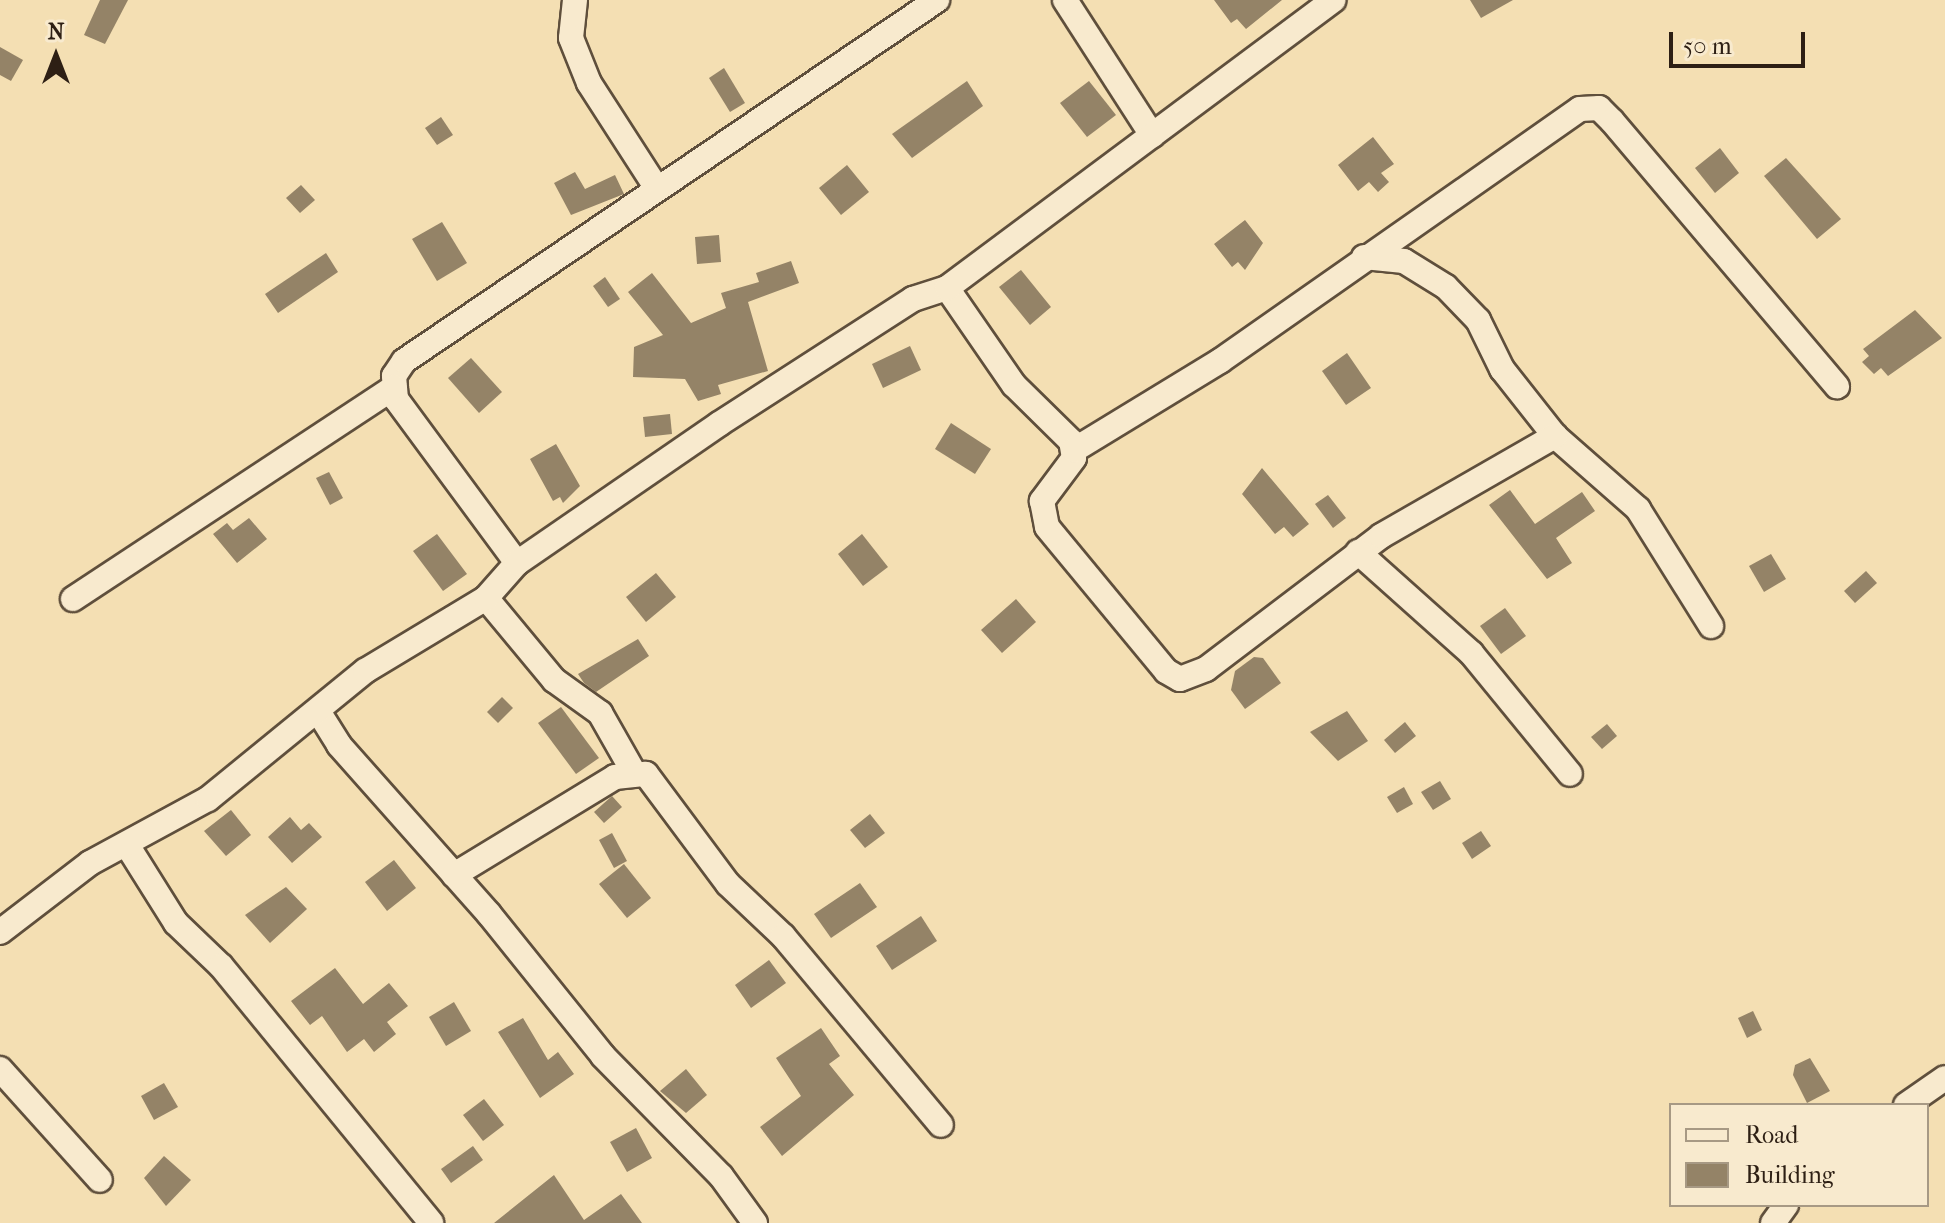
<!DOCTYPE html>
<html>
<head>
<meta charset="utf-8">
<style>
	body { margin:0 }
	#map { position:relative; width:1945px; height:1223px; overflow:hidden; background:#f4dfb3; font-family:"IM FELL French Canon",serif }
	div>[style] { position:absolute }
	.building>* { inset:0; background:#948367 }
	.roads { filter:drop-shadow(2px 0 #5f4f3c) drop-shadow(-2px 0 #5f4f3c) drop-shadow(0 2px #5f4f3c) drop-shadow(0 -2px #5f4f3c) }
	.minor>* { height:24px; margin:-12px; padding:0 12px; transform-origin:12px; border-radius:12px; background:#f8eace }
	span { translate:-50% -50%; white-space:nowrap; text-align:center; line-height:1.15; -webkit-text-stroke:7px #f8eace; paint-order:stroke }
	.legend { position:absolute; left:1669px; top:1103px; width:260px; height:104px; box-sizing:border-box; background:#f8eace; border:2px solid #a79984; margin:0; padding:10px 14px; list-style:none; font-size:24px; color:#2d1f14 }
	.legend li { display:flex; align-items:center; gap:16px; height:40px }
	.legend b { width:40px; border:2px solid #a79984 }
	.north { position:absolute; left:16px; top:16px; width:80px; height:80px; -webkit-text-stroke:6px #f8eace; paint-order:stroke; rotate:0deg; font-size:22px; font-weight:700; line-height:32px; text-align:center; color:#2d1f14 }
	.north::after { content:''; display:block; margin:auto; width:28px; height:36px; background:#2d1f14; clip-path:polygon(50% 0,100% 100%,50% 72%,0 100%) }
	.scale { position:absolute; left:1669px; top:32px; width:136px; height:36px; box-sizing:border-box; border:4px solid #2d1f14; border-top:0; padding-left:10px; font-size:24px; line-height:28px; white-space:nowrap; color:#2d1f14; -webkit-text-stroke:6px #f8eace; paint-order:stroke }
</style>
</head>
<body>
<div id="map">
	<div class="building">
		<i style="clip-path:polygon(100px 0,128px 0,105px 44px,84px 35px)"></i>
		<i style="clip-path:polygon(1214px 0,1282px 0,1246px 29px,1237px 19px,1231px 23px)"></i>
		<i style="clip-path:polygon(1470px 0,1513px 0,1481px 18px)"></i>
		<i style="clip-path:polygon(0 47px,23px 60px,11px 81px,0 75px)"></i>
		<i style="clip-path:polygon(724px 68px,745px 103px,730px 112px,709px 78px)"></i>
		<i style="clip-path:polygon(967px 81px,983px 106px,912px 158px,892px 134px)"></i>
		<i style="clip-path:polygon(1089px 81px,1116px 115px,1087px 137px,1060px 103px)"></i>
		<i style="clip-path:polygon(441px 117px,453px 135px,437px 145px,425px 128px)"></i>
		<i style="clip-path:polygon(1373px 137px,1394px 164px,1381px 173px,1389px 182px,1378px 192px,1369px 182px,1358px 191px,1338px 165px)"></i>
		<i style="clip-path:polygon(1720px 148px,1739px 173px,1715px 193px,1695px 168px)"></i>
		<i style="clip-path:polygon(1786px 158px,1841px 219px,1817px 239px,1764px 176px)"></i>
		<i style="clip-path:polygon(847px 165px,869px 192px,841px 215px,819px 188px)"></i>
		<i style="clip-path:polygon(575px 172px,585px 189px,615px 175px,624px 194px,571px 215px,554px 183px)"></i>
		<i style="clip-path:polygon(301px 185px,315px 200px,300px 213px,286px 198px)"></i>
		<i style="clip-path:polygon(1245px 220px,1263px 243px,1245px 270px,1238px 262px,1232px 267px,1214px 244px)"></i>
		<i style="clip-path:polygon(442px 222px,467px 263px,437px 281px,412px 239px)"></i>
		<i style="clip-path:polygon(719px 235px,721px 262px,697px 264px,695px 237px)"></i>
		<i style="clip-path:polygon(326px 253px,338px 272px,278px 313px,265px 294px)"></i>
		<i style="clip-path:polygon(791px 261px,799px 283px,748px 302px,768px 371px,718px 385px,721px 394px,698px 401px,685px 379px,633px 377px,634px 347px,663px 335px,628px 292px,652px 273px,691px 323px,726px 308px,721px 293px,759px 282px,756px 273px)"></i>
		<i style="clip-path:polygon(1021px 270px,1051px 307px,1030px 325px,999px 287px)"></i>
		<i style="clip-path:polygon(605px 277px,620px 299px,608px 307px,593px 286px)"></i>
		<i style="clip-path:polygon(1915px 310px,1942px 338px,1888px 376px,1881px 368px,1874px 374px,1862px 362px,1869px 356px,1863px 349px)"></i>
		<i style="clip-path:polygon(910px 346px,921px 370px,883px 388px,872px 364px)"></i>
		<i style="clip-path:polygon(1347px 353px,1371px 388px,1346px 405px,1322px 371px)"></i>
		<i style="clip-path:polygon(471px 358px,502px 392px,479px 413px,448px 378px)"></i>
		<i style="clip-path:polygon(670px 414px,672px 434px,645px 437px,643px 417px)"></i>
		<i style="clip-path:polygon(951px 423px,991px 449px,975px 474px,935px 449px)"></i>
		<i style="clip-path:polygon(556px 444px,580px 486px,563px 503px,560px 497px,553px 501px,530px 459px)"></i>
		<i style="clip-path:polygon(1262px 468px,1309px 524px,1293px 537px,1284px 527px,1275px 534px,1242px 494px)"></i>
		<i style="clip-path:polygon(329px 472px,343px 498px,330px 505px,316px 478px)"></i>
		<i style="clip-path:polygon(1510px 490px,1535px 524px,1582px 492px,1595px 511px,1556px 538px,1572px 563px,1547px 579px,1489px 505px)"></i>
		<i style="clip-path:polygon(1328px 495px,1346px 518px,1333px 528px,1315px 504px)"></i>
		<i style="clip-path:polygon(249px 518px,267px 539px,237px 563px,213px 534px,227px 523px,233px 530px)"></i>
		<i style="clip-path:polygon(437px 534px,467px 574px,443px 591px,413px 551px)"></i>
		<i style="clip-path:polygon(862px 534px,888px 567px,863px 586px,838px 554px)"></i>
		<i style="clip-path:polygon(1771px 554px,1786px 579px,1764px 592px,1749px 566px)"></i>
		<i style="clip-path:polygon(1866px 571px,1877px 583px,1855px 603px,1844px 591px)"></i>
		<i style="clip-path:polygon(656px 573px,676px 597px,646px 622px,626px 597px)"></i>
		<i style="clip-path:polygon(1016px 599px,1036px 622px,1002px 653px,981px 630px)"></i>
		<i style="clip-path:polygon(1505px 608px,1526px 636px,1501px 654px,1480px 626px)"></i>
		<i style="clip-path:polygon(638px 639px,649px 656px,596px 692px,584px 683px,578px 674px)"></i>
		<i style="clip-path:polygon(1254px 657px,1263px 658px,1281px 683px,1245px 709px,1231px 690px,1235px 671px)"></i>
		<i style="clip-path:polygon(502px 697px,513px 708px,498px 723px,487px 712px)"></i>
		<i style="clip-path:polygon(561px 707px,599px 758px,576px 774px,538px 723px)"></i>
		<i style="clip-path:polygon(1347px 711px,1368px 741px,1338px 761px,1310px 732px)"></i>
		<i style="clip-path:polygon(1405px 722px,1416px 736px,1395px 753px,1384px 740px)"></i>
		<i style="clip-path:polygon(1607px 724px,1617px 736px,1602px 749px,1591px 737px)"></i>
		<i style="clip-path:polygon(1440px 781px,1451px 799px,1433px 810px,1421px 792px)"></i>
		<i style="clip-path:polygon(1404px 787px,1413px 804px,1397px 813px,1387px 797px)"></i>
		<i style="clip-path:polygon(612px 796px,622px 807px,604px 823px,594px 812px)"></i>
		<i style="clip-path:polygon(231px 810px,251px 835px,226px 856px,204px 831px)"></i>
		<i style="clip-path:polygon(870px 814px,885px 833px,865px 848px,850px 830px)"></i>
		<i style="clip-path:polygon(290px 817px,301px 830px,309px 823px,322px 837px,292px 863px,268px 837px)"></i>
		<i style="clip-path:polygon(1481px 831px,1491px 846px,1472px 859px,1462px 843px)"></i>
		<i style="clip-path:polygon(612px 833px,627px 861px,614px 868px,599px 840px)"></i>
		<i style="clip-path:polygon(394px 860px,416px 888px,387px 911px,365px 882px)"></i>
		<i style="clip-path:polygon(624px 864px,651px 898px,627px 918px,599px 884px)"></i>
		<i style="clip-path:polygon(860px 883px,877px 907px,831px 938px,814px 914px)"></i>
		<i style="clip-path:polygon(286px 887px,307px 909px,270px 943px,245px 915px)"></i>
		<i style="clip-path:polygon(921px 916px,937px 941px,892px 970px,876px 946px)"></i>
		<i style="clip-path:polygon(769px 960px,786px 983px,751px 1008px,735px 985px)"></i>
		<i style="clip-path:polygon(335px 968px,363px 1004px,389px 983px,408px 1006px,387px 1022px,396px 1034px,374px 1052px,364px 1039px,347px 1052px,322px 1016px,310px 1025px,291px 1001px)"></i>
		<i style="clip-path:polygon(454px 1002px,471px 1031px,446px 1046px,429px 1017px)"></i>
		<i style="clip-path:polygon(1753px 1011px,1762px 1030px,1747px 1038px,1738px 1018px)"></i>
		<i style="clip-path:polygon(523px 1018px,548px 1060px,558px 1052px,574px 1074px,540px 1098px,498px 1032px)"></i>
		<i style="clip-path:polygon(821px 1028px,840px 1056px,829px 1064px,854px 1095px,782px 1156px,760px 1127px,801px 1096px,776px 1058px)"></i>
		<i style="clip-path:polygon(1810px 1058px,1830px 1091px,1807px 1103px,1793px 1075px,1795px 1065px)"></i>
		<i style="clip-path:polygon(686px 1069px,707px 1095px,686px 1113px,660px 1091px)"></i>
		<i style="clip-path:polygon(164px 1083px,178px 1107px,154px 1120px,141px 1096px)"></i>
		<i style="clip-path:polygon(484px 1099px,504px 1125px,483px 1141px,463px 1115px)"></i>
		<i style="clip-path:polygon(636px 1128px,652px 1158px,627px 1172px,610px 1142px)"></i>
		<i style="clip-path:polygon(473px 1146px,483px 1160px,451px 1183px,441px 1169px)"></i>
		<i style="clip-path:polygon(164px 1156px,191px 1180px,166px 1206px,144px 1178px)"></i>
		<i style="clip-path:polygon(554px 1175px,584px 1220px,621px 1194px,642px 1223px,494px 1223px)"></i>
	</div>
	<div class="roads">
		<div class="minor">
			<i style="left:575px;top:0;width:38px;rotate:96deg"></i>
			<i style="left:571px;top:38px;width:48px;rotate:68.2deg"></i>
			<i style="left:589px;top:83px;width:124px;rotate:57.2deg"></i>
			<i style="left:1065px;top:0;width:161px;rotate:57.2deg"></i>
			<i style="left:1364px;top:257px;width:40px;rotate:5.7deg"></i>
			<i style="left:1404px;top:261px;width:49px;rotate:31.8deg"></i>
			<i style="left:1446px;top:287px;width:46px;rotate:45.9deg"></i>
			<i style="left:1478px;top:320px;width:55px;rotate:63.9deg"></i>
			<i style="left:1502px;top:369px;width:85px;rotate:51.7deg"></i>
			<i style="left:1555px;top:436px;width:111px;rotate:41.3deg"></i>
			<i style="left:1638px;top:509px;width:138px;rotate:58deg"></i>
			<i style="left:947px;top:288px;width:118px;rotate:55.4deg"></i>
			<i style="left:1014px;top:385px;width:80px;rotate:44.5deg"></i>
			<i style="left:1071px;top:441px;width:17px;rotate:80deg"></i>
			<i style="left:1074px;top:458px;width:54px;rotate:126.7deg"></i>
			<i style="left:1042px;top:501px;width:26px;rotate:79deg"></i>
			<i style="left:1047px;top:527px;width:187px;rotate:50.4deg"></i>
			<i style="left:1166px;top:671px;width:16px;rotate:30deg"></i>
			<i style="left:1180px;top:679px;width:28px;rotate:-21deg"></i>
			<i style="left:1206px;top:669px;width:220px;rotate:-37.2deg"></i>
			<i style="left:1381px;top:536px;width:201px;rotate:-29.9deg"></i>
			<i style="left:1074px;top:450px;width:171px;rotate:-31.4deg"></i>
			<i style="left:1220px;top:361px;width:439px;rotate:-35deg"></i>
			<i style="left:1580px;top:109px;width:19px;rotate:-3deg"></i>
			<i style="left:1599px;top:108px;width:18px;rotate:45deg"></i>
			<i style="left:1612px;top:121px;width:348px;rotate:49.7deg"></i>
			<i style="left:1358px;top:552px;width:152px;rotate:41.8deg"></i>
			<i style="left:1471px;top:653px;width:156px;rotate:50.7deg"></i>
			<i style="left:517px;top:563px;width:204px;rotate:-126.4deg"></i>
			<i style="left:396px;top:399px;width:23px;rotate:-95deg"></i>
			<i style="left:394px;top:376px;width:18px;rotate:-56deg"></i>
			<i style="left:404px;top:361px;width:644px;rotate:-34.11deg"></i>
			<i style="left:486px;top:598px;width:107px;rotate:50.3deg"></i>
			<i style="left:554px;top:680px;width:57px;rotate:35.7deg"></i>
			<i style="left:600px;top:713px;width:67px;rotate:60.4deg"></i>
			<i style="left:73px;top:599px;width:385px;rotate:-33.4deg"></i>
			<i style="left:318px;top:711px;width:40px;rotate:58deg"></i>
			<i style="left:339px;top:745px;width:226px;rotate:48.4deg"></i>
			<i style="left:489px;top:914px;width:182px;rotate:51.2deg"></i>
			<i style="left:603px;top:1056px;width:168px;rotate:45.5deg"></i>
			<i style="left:721px;top:1176px;width:58px;rotate:54.1deg"></i>
			<i style="left:127px;top:845px;width:92px;rotate:57.9deg"></i>
			<i style="left:176px;top:923px;width:62px;rotate:43.7deg"></i>
			<i style="left:221px;top:966px;width:332px;rotate:50.7deg"></i>
			<i style="left:454px;top:875px;width:188px;rotate:-31.3deg"></i>
			<i style="left:615px;top:777px;width:31px;rotate:-6deg"></i>
			<i style="left:646px;top:774px;width:137px;rotate:53.3deg"></i>
			<i style="left:728px;top:884px;width:76px;rotate:43.4deg"></i>
			<i style="left:783px;top:936px;width:246px;rotate:50.1deg"></i>
			<i style="left:0;top:932px;width:113px;rotate:-37.5deg"></i>
			<i style="left:90px;top:863px;width:134px;rotate:-28.5deg"></i>
			<i style="left:208px;top:799px;width:203px;rotate:-39.2deg"></i>
			<i style="left:365px;top:671px;width:141px;rotate:-31.1deg"></i>
			<i style="left:486px;top:598px;width:47px;rotate:-48.5deg"></i>
			<i style="left:517px;top:563px;width:245px;rotate:-34.5deg"></i>
			<i style="left:719px;top:424px;width:231px;rotate:-32.8deg"></i>
			<i style="left:913px;top:299px;width:36px;rotate:-18deg"></i>
			<i style="left:947px;top:288px;width:482px;rotate:-36.7deg"></i>
			<i style="left:0;top:1069px;width:149px;rotate:48deg"></i>
			<i style="left:1906px;top:1105px;width:47px;rotate:-34.7deg"></i>
			<i style="left:1773px;top:1223px;width:22px;rotate:-54deg"></i>
		</div>
	</div>
	<ul class="legend">
	<li><b style="height:10px;background:#f8eace"></b>Road</li>
	<li><b style="height:22px;background:#948367"></b>Building</li>
	</ul>
	<div class="north">N</div>
	<div class="scale">50 m</div>
</div>
</body>
</html>
